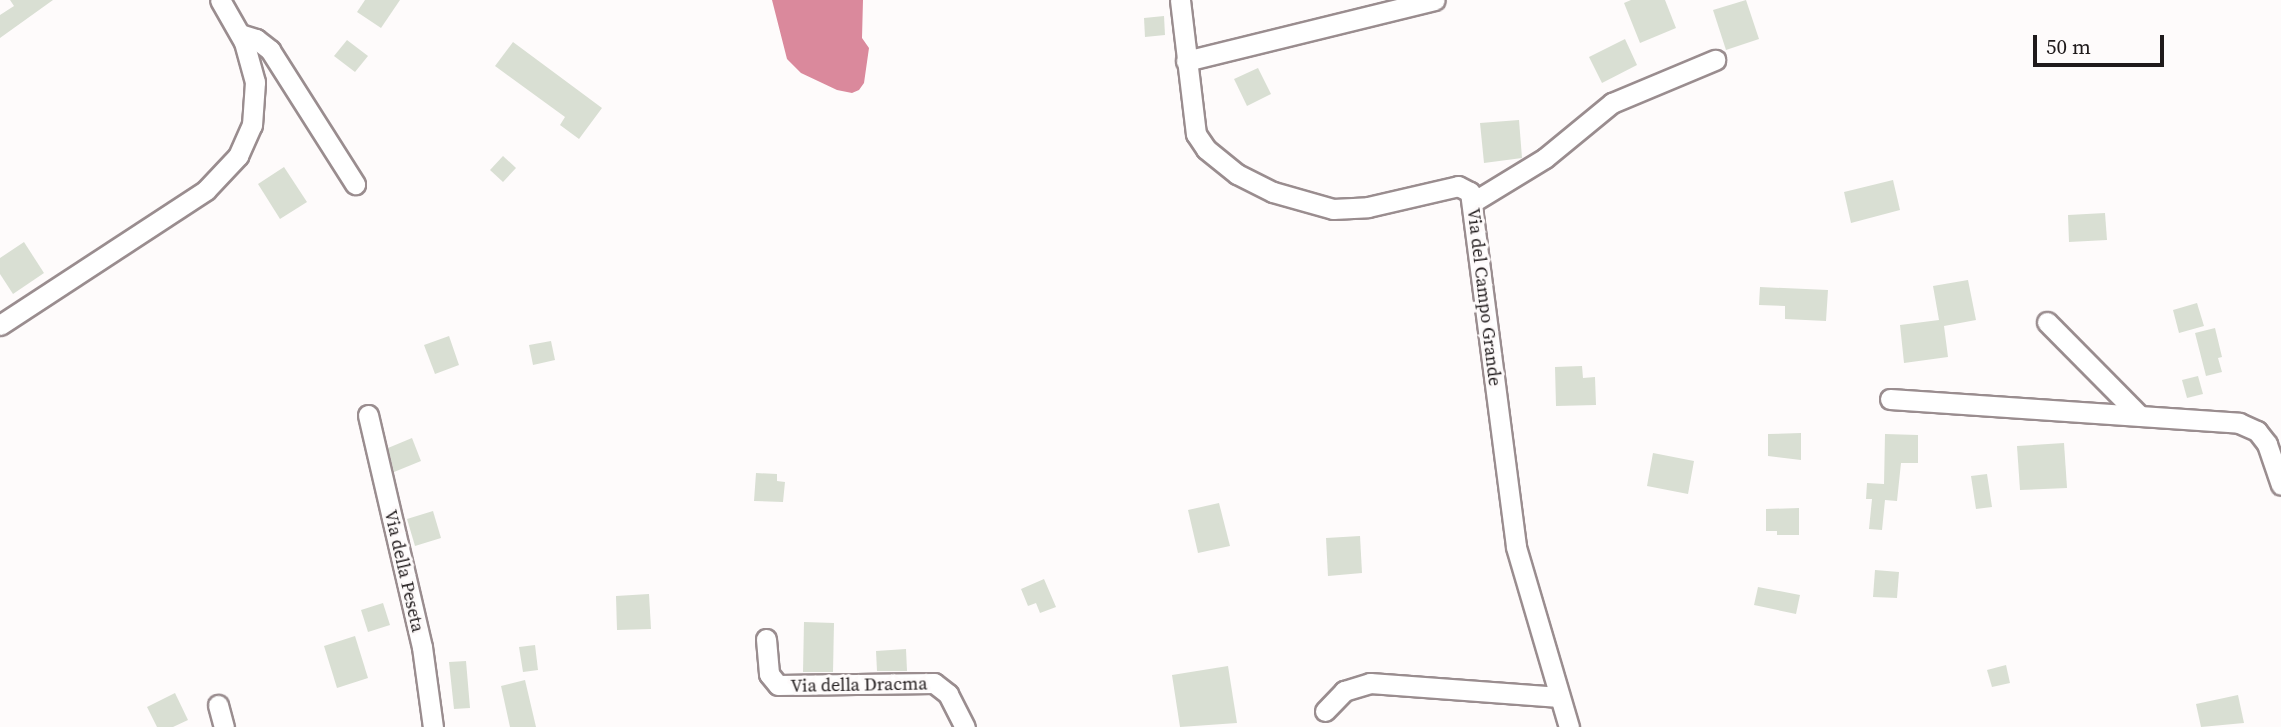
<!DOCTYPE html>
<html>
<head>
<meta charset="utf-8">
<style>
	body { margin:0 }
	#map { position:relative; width:2281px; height:727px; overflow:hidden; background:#fefbfb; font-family:"Source Serif 4",serif }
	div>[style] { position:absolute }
	.water>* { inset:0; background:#da899c }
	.building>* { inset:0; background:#d9dfd3 }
	.roads { filter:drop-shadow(2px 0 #9a8d8f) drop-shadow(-2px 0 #9a8d8f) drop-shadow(0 2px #9a8d8f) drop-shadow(0 -2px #9a8d8f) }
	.minor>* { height:19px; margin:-9.5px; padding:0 9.5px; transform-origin:9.5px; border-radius:9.5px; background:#fff }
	span { translate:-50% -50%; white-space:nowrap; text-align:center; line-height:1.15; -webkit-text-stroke:6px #fefbfb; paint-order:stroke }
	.street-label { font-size:18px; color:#1f1a1b }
	.scale { position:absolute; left:2033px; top:35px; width:131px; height:32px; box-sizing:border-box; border:4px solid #1f1a1b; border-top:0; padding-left:9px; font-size:21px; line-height:24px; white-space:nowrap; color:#1f1a1b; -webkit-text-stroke:5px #fefbfb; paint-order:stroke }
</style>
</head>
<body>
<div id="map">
	<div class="water">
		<i style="clip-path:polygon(772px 0,863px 0,862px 38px,869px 48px,864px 83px,859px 90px,852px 93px,837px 90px,801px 73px,787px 59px)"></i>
	</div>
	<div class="building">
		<i style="clip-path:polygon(10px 0,53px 0,0 38px,0 15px,14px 6px)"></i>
		<i style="clip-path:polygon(365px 0,400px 0,381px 28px,357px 12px)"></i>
		<i style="clip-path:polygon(1631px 0,1665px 0,1676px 28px,1640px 43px,1624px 3px)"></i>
		<i style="clip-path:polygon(1746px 0,1759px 39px,1726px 50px,1713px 10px)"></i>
		<i style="clip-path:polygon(1164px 16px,1165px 35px,1145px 37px,1144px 18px)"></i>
		<i style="clip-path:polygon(1625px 39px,1637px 65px,1602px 83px,1589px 57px)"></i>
		<i style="clip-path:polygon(347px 40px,368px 56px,355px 72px,334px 56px)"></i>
		<i style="clip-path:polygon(513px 42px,602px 108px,579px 139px,560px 125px,565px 117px,495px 66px)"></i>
		<i style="clip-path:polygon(1258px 68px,1271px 94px,1247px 106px,1234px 79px)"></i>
		<i style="clip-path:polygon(1519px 120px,1522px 158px,1484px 163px,1480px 123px)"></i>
		<i style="clip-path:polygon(503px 156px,516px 168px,503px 182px,490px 170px)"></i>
		<i style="clip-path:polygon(284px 167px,307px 202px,280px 219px,258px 184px)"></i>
		<i style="clip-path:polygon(1893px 180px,1900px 210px,1851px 223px,1844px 192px)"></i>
		<i style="clip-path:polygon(2105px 213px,2107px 240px,2069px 242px,2068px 215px)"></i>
		<i style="clip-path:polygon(24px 242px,44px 273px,13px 294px,0 274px,0 258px)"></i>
		<i style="clip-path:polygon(1968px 280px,1976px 320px,1944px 326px,1948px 357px,1904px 363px,1900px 325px,1939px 320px,1933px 286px)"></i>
		<i style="clip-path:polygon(1760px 287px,1828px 290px,1826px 321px,1785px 319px,1785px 306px,1759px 305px)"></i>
		<i style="clip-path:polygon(2197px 303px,2204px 326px,2179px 333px,2173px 310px)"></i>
		<i style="clip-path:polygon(2215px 328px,2222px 357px,2218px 358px,2222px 372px,2206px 376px,2195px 333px)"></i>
		<i style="clip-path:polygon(449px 336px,459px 365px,435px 374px,424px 345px)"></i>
		<i style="clip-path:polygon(551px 341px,555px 360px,533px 365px,529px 345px)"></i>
		<i style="clip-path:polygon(1582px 366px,1583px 378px,1595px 377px,1596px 405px,1556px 406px,1555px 367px)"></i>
		<i style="clip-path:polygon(2198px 376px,2203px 394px,2187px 398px,2182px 380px)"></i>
		<i style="clip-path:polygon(1801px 433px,1801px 460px,1768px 456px,1768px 434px)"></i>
		<i style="clip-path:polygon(1885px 434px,1918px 435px,1918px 463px,1901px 463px,1897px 501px,1885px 500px,1882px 530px,1869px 529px,1872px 499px,1866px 499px,1867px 483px,1884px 484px)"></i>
		<i style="clip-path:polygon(412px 438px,421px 461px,394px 472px,388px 448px)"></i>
		<i style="clip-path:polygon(2064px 443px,2067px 488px,2020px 490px,2017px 446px)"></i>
		<i style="clip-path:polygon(1653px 453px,1694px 461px,1688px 494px,1647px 486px)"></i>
		<i style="clip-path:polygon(756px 473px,777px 474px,777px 481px,785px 482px,783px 502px,754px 501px)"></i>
		<i style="clip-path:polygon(1987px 474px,1992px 507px,1976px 509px,1971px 476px)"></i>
		<i style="clip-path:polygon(1219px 503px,1230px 546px,1198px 553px,1188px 510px)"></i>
		<i style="clip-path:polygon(1799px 508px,1799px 535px,1777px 535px,1777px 531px,1766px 531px,1766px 509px)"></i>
		<i style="clip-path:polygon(433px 511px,441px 538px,415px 546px,407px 519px)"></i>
		<i style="clip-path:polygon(1360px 536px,1362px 573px,1328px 576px,1326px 538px)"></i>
		<i style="clip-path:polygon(1875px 570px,1899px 572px,1897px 598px,1873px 597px)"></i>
		<i style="clip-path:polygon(1044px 579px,1056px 607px,1040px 613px,1036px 603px,1028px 606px,1021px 589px)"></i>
		<i style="clip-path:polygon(1758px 587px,1800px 595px,1796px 614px,1754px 605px)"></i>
		<i style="clip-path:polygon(649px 594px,651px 629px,617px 630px,616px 596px)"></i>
		<i style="clip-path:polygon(383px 603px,390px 625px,368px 632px,361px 610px)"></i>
		<i style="clip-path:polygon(804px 622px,834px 623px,833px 672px,803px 672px)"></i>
		<i style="clip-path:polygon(355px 636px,368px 678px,337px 688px,324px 646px)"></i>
		<i style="clip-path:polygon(535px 645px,538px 670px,523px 672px,519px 647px)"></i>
		<i style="clip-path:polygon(906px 649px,907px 671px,877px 671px,876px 651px)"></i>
		<i style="clip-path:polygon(466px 661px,470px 708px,454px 709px,449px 662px)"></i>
		<i style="clip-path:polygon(2006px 665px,2010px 683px,1992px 687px,1987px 670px)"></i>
		<i style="clip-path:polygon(1228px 666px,1237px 723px,1180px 727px,1172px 675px)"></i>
		<i style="clip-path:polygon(525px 680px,536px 727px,510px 727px,501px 686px)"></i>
		<i style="clip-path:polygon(175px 693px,188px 720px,173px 727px,157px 727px,147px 707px)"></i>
		<i style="clip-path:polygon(2238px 695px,2244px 723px,2201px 727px,2196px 704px)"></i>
	</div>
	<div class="roads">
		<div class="minor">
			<i style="left:1180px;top:0;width:135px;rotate:83.2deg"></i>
			<i style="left:1196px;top:134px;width:18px;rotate:56deg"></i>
			<i style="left:1206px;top:149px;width:40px;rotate:39deg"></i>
			<i style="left:1237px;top:174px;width:40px;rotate:26.6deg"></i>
			<i style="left:1273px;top:192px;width:62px;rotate:15.8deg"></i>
			<i style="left:1333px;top:209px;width:35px;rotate:-3deg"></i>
			<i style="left:1368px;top:207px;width:92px;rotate:-13.1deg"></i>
			<i style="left:1458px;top:186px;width:13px;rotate:27deg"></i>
			<i style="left:1470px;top:192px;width:358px;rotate:82.6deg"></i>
			<i style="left:1516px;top:547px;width:188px;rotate:73.6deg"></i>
			<i style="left:240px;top:34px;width:17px;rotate:17deg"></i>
			<i style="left:256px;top:39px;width:18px;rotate:38deg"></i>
			<i style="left:270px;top:50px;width:159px;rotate:57.6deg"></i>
			<i style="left:1186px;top:61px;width:256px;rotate:-13.8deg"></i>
			<i style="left:1473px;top:202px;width:84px;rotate:-31.4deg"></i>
			<i style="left:1545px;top:158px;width:87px;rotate:-39.4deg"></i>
			<i style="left:1612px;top:103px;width:112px;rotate:-22.7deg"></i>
			<i style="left:2047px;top:322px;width:131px;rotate:45.3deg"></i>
			<i style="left:0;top:325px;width:246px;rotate:-33.2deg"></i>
			<i style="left:206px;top:190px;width:47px;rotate:-46.7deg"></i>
			<i style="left:238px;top:156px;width:34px;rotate:-66deg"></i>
			<i style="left:252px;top:125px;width:43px;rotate:-86deg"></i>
			<i style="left:255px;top:82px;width:41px;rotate:-105.4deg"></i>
			<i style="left:244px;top:42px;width:48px;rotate:-119.7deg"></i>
			<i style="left:1890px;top:399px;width:350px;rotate:3.9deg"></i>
			<i style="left:2239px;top:423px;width:20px;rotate:24deg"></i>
			<i style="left:2257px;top:431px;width:16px;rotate:52deg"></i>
			<i style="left:2267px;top:444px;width:43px;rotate:71.1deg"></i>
			<i style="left:368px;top:415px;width:238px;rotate:76.9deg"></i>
			<i style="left:422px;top:647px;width:81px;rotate:82.2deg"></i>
			<i style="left:766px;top:639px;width:35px;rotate:85deg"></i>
			<i style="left:769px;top:674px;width:14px;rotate:51deg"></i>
			<i style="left:778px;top:685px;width:156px;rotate:-0.7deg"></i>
			<i style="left:934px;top:683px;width:18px;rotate:38deg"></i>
			<i style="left:948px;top:694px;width:37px;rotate:63deg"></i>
			<i style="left:218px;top:705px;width:23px;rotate:75deg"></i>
			<i style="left:1325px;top:711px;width:28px;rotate:-46deg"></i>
			<i style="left:1344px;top:691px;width:27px;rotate:-17deg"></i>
			<i style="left:1370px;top:683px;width:190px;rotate:4.2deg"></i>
		</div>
	</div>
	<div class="street-label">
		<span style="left:1484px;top:297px;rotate:83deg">Via del Campo Grande</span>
		<span style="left:404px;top:571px;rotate:77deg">Via della Peseta</span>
		<span style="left:859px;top:685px;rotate:-1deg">Via della Dracma</span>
	</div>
	<div class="scale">50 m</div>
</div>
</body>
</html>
